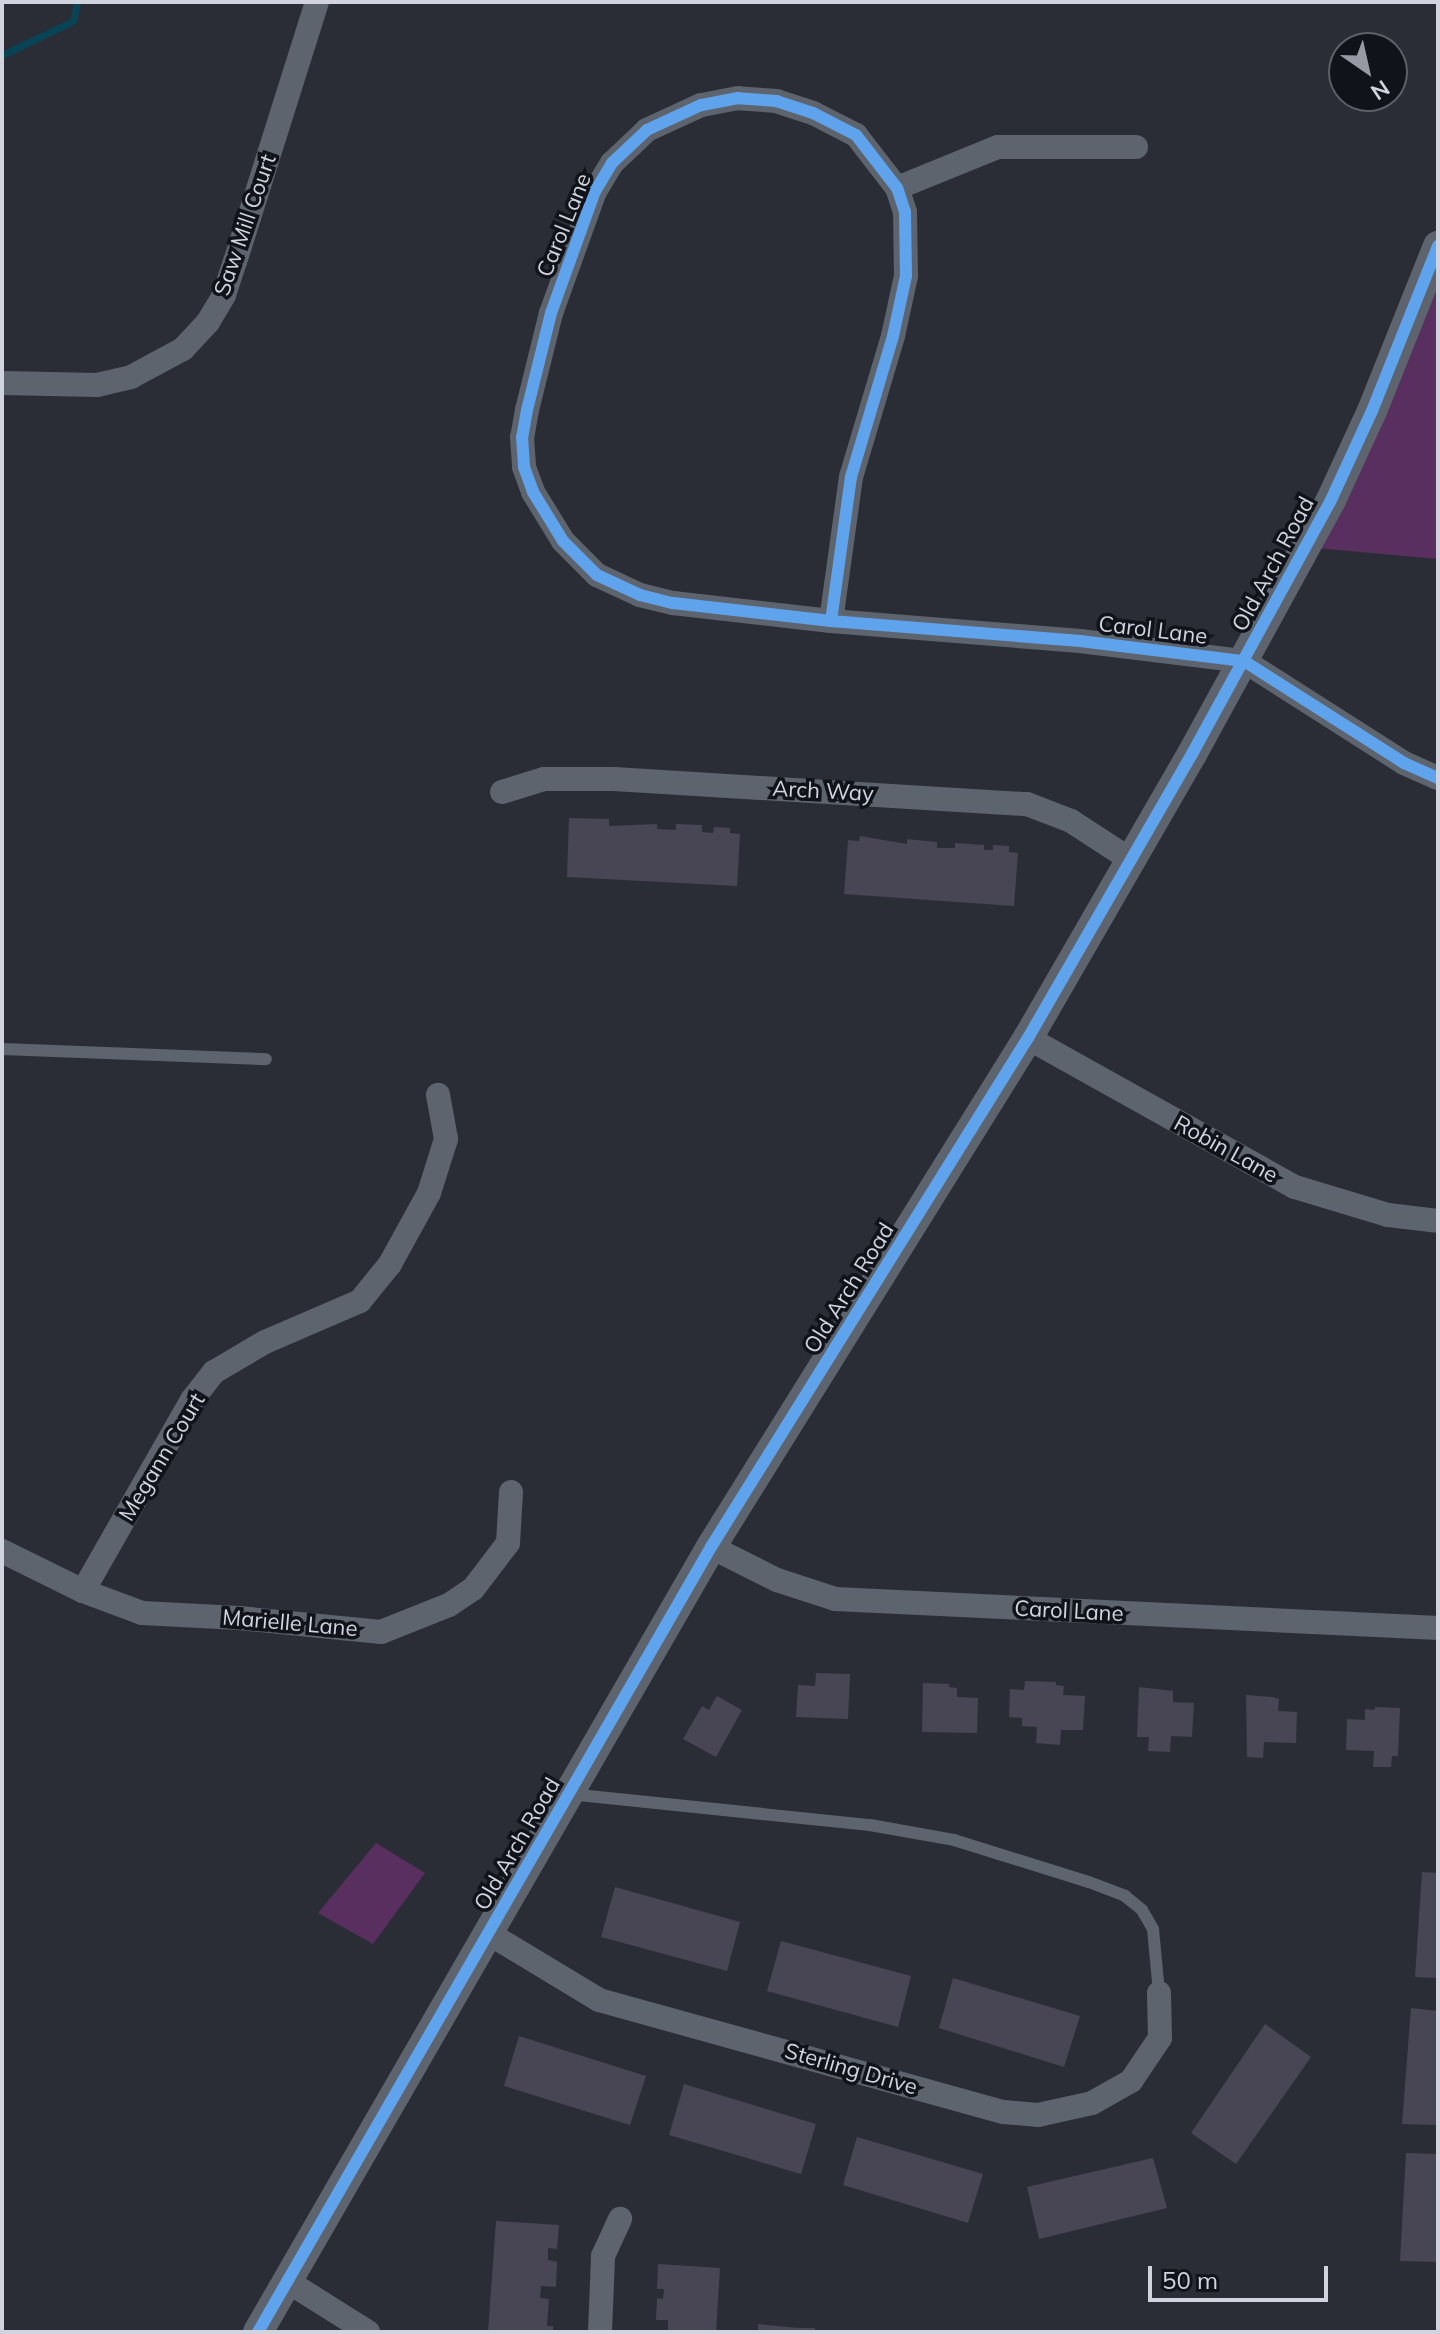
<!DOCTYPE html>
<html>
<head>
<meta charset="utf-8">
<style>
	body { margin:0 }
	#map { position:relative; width:1440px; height:2334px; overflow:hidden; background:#2b2d36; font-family:Mulish,sans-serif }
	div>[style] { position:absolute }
	.green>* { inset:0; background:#592f5f }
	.stream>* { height:7px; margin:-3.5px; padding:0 3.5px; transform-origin:3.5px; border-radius:3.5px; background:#084455 }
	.building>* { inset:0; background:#484555 }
	.service>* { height:12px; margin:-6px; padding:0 6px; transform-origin:6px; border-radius:6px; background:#5d646d }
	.minor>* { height:24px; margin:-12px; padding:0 12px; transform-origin:12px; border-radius:12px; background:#5d646d }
	.tertiary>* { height:30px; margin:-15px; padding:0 15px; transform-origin:15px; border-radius:15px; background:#5d646d }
	.cycleway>* { height:12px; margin:-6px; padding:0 6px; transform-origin:6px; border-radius:6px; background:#60a3ed }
	span { translate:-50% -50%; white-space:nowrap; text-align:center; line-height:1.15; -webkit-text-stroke:7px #11131b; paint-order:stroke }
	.street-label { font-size:22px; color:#d1d4df }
	.frame { position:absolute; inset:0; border:4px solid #d1d4df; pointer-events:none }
	.north { position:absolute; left:1328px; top:32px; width:80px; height:80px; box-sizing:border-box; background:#11131b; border:2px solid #5e6069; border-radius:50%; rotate:146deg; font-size:22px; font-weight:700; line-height:32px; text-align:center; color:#d1d4df }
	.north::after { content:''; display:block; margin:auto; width:28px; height:36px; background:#979aa4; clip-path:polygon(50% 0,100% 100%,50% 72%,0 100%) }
	.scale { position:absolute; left:1148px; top:2266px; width:180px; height:36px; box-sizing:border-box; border:4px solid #d1d4df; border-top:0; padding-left:10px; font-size:24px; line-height:28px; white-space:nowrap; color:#d1d4df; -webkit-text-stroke:6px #11131b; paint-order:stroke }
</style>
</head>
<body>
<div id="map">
	<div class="green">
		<i style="clip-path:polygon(1438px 246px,1438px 559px,1304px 547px)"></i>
		<i style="clip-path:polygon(376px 1843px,425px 1873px,373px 1944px,318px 1913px)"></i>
	</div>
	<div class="stream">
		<i style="left:2px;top:55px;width:79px;rotate:-25.6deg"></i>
		<i style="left:73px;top:21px;width:19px;rotate:-78deg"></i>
	</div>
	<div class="building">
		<i style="clip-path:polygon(569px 818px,609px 819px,609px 826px,657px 824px,657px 829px,676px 830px,676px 824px,702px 825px,702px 832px,713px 833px,714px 827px,730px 828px,730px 833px,740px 834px,737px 886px,567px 877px)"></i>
		<i style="clip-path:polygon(860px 836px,907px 844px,907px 839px,937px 842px,937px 848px,955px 848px,955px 843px,984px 845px,984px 850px,993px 850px,993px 845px,1009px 846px,1009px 852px,1018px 853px,1014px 906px,844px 894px,848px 840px,859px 841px)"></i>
		<i style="clip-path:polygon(816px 1673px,850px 1674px,848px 1719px,796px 1717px,798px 1685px,815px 1686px)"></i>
		<i style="clip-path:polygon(1025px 1681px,1056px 1682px,1056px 1685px,1064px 1686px,1063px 1695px,1085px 1696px,1083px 1730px,1061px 1730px,1060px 1745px,1036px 1743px,1037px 1727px,1022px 1726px,1022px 1718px,1009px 1717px,1010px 1689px,1024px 1690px)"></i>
		<i style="clip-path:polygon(923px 1683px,949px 1684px,949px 1687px,957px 1688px,957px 1697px,978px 1698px,977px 1733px,922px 1732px)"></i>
		<i style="clip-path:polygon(1139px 1687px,1173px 1691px,1173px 1702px,1194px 1703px,1192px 1737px,1171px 1736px,1170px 1752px,1148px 1751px,1149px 1737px,1137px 1737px)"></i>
		<i style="clip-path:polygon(1246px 1695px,1272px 1697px,1279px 1699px,1278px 1711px,1297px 1712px,1296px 1743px,1264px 1742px,1263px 1758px,1247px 1757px)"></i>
		<i style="clip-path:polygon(717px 1696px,742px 1710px,716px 1757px,683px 1739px,702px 1706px,709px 1710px)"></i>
		<i style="clip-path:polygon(1375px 1707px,1400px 1708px,1398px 1756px,1392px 1756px,1391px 1767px,1373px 1767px,1374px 1751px,1346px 1750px,1347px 1719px,1365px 1720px,1365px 1709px,1374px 1710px)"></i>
		<i style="clip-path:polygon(1422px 1872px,1438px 1873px,1438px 1978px,1415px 1977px)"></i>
		<i style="clip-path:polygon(615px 1887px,740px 1922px,727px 1971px,601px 1937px)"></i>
		<i style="clip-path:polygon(781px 1941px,911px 1976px,898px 2027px,767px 1991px)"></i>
		<i style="clip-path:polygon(953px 1978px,1080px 2016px,1064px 2067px,939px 2028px)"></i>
		<i style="clip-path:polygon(1411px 2008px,1438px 2011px,1438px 2125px,1402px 2124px)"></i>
		<i style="clip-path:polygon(1265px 2024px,1311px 2057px,1236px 2164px,1191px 2133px)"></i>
		<i style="clip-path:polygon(519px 2036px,646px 2076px,630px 2125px,504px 2086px)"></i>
		<i style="clip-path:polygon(684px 2084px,816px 2124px,801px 2174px,669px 2135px)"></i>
		<i style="clip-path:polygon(857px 2137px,983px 2174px,968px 2223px,843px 2185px)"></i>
		<i style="clip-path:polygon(1406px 2153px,1438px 2154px,1438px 2262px,1400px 2261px)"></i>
		<i style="clip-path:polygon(1153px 2158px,1167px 2208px,1039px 2239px,1027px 2187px)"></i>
		<i style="clip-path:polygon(496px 2221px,559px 2225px,557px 2249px,548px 2248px,548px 2260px,557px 2262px,556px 2287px,541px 2286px,540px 2298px,549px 2299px,547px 2326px,553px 2326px,553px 2332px,488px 2332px)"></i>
		<i style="clip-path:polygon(658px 2264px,720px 2268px,716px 2332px,668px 2332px,668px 2320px,656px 2320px,657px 2298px,663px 2299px,664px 2289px,657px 2289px)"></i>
		<i style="clip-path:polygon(758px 2324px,799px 2328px,815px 2328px,815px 2332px,758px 2332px)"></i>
	</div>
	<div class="service">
		<i style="left:2px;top:1049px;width:264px;rotate:2.2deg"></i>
		<i style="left:569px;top:1794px;width:303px;rotate:5.9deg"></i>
		<i style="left:870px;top:1825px;width:85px;rotate:10.1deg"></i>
		<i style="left:954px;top:1840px;width:141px;rotate:17.3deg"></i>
		<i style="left:1089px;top:1882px;width:39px;rotate:21deg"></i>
		<i style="left:1125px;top:1896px;width:22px;rotate:39deg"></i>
		<i style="left:1142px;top:1910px;width:22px;rotate:60deg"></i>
		<i style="left:1153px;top:1929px;width:64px;rotate:84.6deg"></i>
	</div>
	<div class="minor">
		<i style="left:897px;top:188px;width:109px;rotate:-22.1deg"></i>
		<i style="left:998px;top:147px;width:138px"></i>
		<i style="left:2px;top:383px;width:95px;rotate:1.2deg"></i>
		<i style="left:97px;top:385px;width:35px;rotate:-13deg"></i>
		<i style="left:131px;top:377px;width:59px;rotate:-28.3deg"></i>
		<i style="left:183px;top:349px;width:37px;rotate:-47deg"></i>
		<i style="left:208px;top:322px;width:31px;rotate:-59deg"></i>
		<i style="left:224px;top:295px;width:35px;rotate:-72deg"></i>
		<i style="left:235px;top:262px;width:273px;rotate:-72.5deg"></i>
		<i style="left:831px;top:621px;width:145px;rotate:-82.1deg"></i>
		<i style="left:851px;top:477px;width:147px;rotate:-73.4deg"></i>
		<i style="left:893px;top:336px;width:61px;rotate:-77.8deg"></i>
		<i style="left:906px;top:276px;width:64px;rotate:-90.9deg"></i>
		<i style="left:905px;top:212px;width:25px;rotate:-108deg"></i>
		<i style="left:897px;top:188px;width:67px;rotate:-127.7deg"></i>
		<i style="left:856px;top:135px;width:48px;rotate:-152.9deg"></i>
		<i style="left:813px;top:113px;width:38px;rotate:-162deg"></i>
		<i style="left:777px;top:101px;width:39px;rotate:-176deg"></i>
		<i style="left:738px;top:98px;width:38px;rotate:169deg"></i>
		<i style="left:701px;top:105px;width:60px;rotate:155.2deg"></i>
		<i style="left:647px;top:130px;width:48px;rotate:136.7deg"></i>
		<i style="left:612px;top:163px;width:33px;rotate:121deg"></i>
		<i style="left:595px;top:191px;width:130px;rotate:109.8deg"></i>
		<i style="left:551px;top:313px;width:100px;rotate:103.9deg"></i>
		<i style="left:527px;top:410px;width:27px;rotate:100deg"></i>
		<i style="left:522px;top:437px;width:30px;rotate:86deg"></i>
		<i style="left:524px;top:467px;width:27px;rotate:70deg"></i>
		<i style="left:533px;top:492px;width:57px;rotate:58.5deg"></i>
		<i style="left:563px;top:541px;width:48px;rotate:45deg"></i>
		<i style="left:597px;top:575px;width:47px;rotate:24.9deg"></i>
		<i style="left:640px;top:595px;width:34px;rotate:14deg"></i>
		<i style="left:673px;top:603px;width:159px;rotate:6.5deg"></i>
		<i style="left:831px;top:621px;width:250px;rotate:4.6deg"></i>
		<i style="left:1080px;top:641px;width:165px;rotate:7deg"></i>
		<i style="left:1244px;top:661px;width:190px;rotate:32.5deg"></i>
		<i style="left:1404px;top:763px;width:37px;rotate:24deg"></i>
		<i style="left:502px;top:792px;width:44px;rotate:-17.2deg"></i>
		<i style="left:544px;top:779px;width:70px"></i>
		<i style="left:614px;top:779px;width:414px;rotate:3.5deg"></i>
		<i style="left:1027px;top:804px;width:47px;rotate:21.1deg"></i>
		<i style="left:1071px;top:821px;width:72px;rotate:33deg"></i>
		<i style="left:1028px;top:1038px;width:306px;rotate:29.2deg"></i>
		<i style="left:1295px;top:1187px;width:97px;rotate:16.8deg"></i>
		<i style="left:1388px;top:1215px;width:50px;rotate:6.8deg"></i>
		<i style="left:711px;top:1547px;width:74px;rotate:26.6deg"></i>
		<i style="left:777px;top:1580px;width:61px;rotate:18.1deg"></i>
		<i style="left:835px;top:1599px;width:604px;rotate:2.75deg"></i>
		<i style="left:2px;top:1551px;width:90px;rotate:26.3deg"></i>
		<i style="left:83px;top:1591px;width:63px;rotate:20.4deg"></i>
		<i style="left:142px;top:1613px;width:97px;rotate:3deg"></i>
		<i style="left:239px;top:1618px;width:143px;rotate:5.6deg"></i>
		<i style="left:381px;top:1632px;width:73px;rotate:-21.7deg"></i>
		<i style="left:449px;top:1605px;width:29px;rotate:-34deg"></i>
		<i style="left:473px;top:1589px;width:58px;rotate:-52.7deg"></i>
		<i style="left:508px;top:1543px;width:51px;rotate:-86.6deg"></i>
		<i style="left:83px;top:1591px;width:220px;rotate:-60.3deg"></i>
		<i style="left:192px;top:1400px;width:36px;rotate:-52deg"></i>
		<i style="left:214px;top:1372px;width:59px;rotate:-30.5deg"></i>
		<i style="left:265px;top:1342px;width:103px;rotate:-23.3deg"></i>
		<i style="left:360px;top:1301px;width:48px;rotate:-51deg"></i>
		<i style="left:390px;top:1264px;width:81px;rotate:-61.2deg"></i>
		<i style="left:429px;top:1193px;width:57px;rotate:-72.5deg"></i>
		<i style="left:446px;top:1139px;width:45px;rotate:-100.3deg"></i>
		<i style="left:488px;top:1933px;width:130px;rotate:31.1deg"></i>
		<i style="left:599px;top:2000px;width:420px;rotate:15.5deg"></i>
		<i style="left:1004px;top:2112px;width:34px;rotate:5deg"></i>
		<i style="left:1038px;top:2115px;width:55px;rotate:-12.5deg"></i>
		<i style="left:1092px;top:2103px;width:45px;rotate:-29.4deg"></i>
		<i style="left:1131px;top:2081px;width:52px;rotate:-56deg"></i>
		<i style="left:1160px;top:2038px;width:45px;rotate:-91.3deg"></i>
		<i style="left:287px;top:2281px;width:96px;rotate:32.2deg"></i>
		<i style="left:600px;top:2332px;width:76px;rotate:-87.7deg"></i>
		<i style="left:603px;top:2256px;width:41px;rotate:-65.3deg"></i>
	</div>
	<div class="tertiary">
		<i style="left:258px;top:2332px;width:906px;rotate:-60.01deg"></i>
		<i style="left:711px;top:1547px;width:600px;rotate:-58.09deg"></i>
		<i style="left:1028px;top:1038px;width:328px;rotate:-60deg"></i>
		<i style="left:1192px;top:754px;width:290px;rotate:-61.3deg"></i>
		<i style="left:1331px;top:500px;width:98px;rotate:-65.3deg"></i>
		<i style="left:1372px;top:411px;width:178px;rotate:-68.2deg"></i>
	</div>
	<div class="cycleway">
		<i style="left:831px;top:621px;width:145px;rotate:-82.1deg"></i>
		<i style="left:851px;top:477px;width:147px;rotate:-73.4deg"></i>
		<i style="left:893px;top:336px;width:61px;rotate:-77.8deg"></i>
		<i style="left:906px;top:276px;width:64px;rotate:-90.9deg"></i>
		<i style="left:905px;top:212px;width:25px;rotate:-108deg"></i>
		<i style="left:897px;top:188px;width:67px;rotate:-127.7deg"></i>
		<i style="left:856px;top:135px;width:48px;rotate:-152.9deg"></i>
		<i style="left:813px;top:113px;width:38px;rotate:-162deg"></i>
		<i style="left:777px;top:101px;width:39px;rotate:-176deg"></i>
		<i style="left:738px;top:98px;width:38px;rotate:169deg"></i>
		<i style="left:701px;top:105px;width:60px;rotate:155.2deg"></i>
		<i style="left:647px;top:130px;width:48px;rotate:136.7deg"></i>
		<i style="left:612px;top:163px;width:33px;rotate:121deg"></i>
		<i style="left:595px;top:191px;width:130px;rotate:109.8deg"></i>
		<i style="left:551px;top:313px;width:100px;rotate:103.9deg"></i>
		<i style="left:527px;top:410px;width:27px;rotate:100deg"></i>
		<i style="left:522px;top:437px;width:30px;rotate:86deg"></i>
		<i style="left:524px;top:467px;width:27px;rotate:70deg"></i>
		<i style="left:533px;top:492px;width:57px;rotate:58.5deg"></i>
		<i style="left:563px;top:541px;width:48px;rotate:45deg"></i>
		<i style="left:597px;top:575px;width:47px;rotate:24.9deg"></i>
		<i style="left:640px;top:595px;width:34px;rotate:14deg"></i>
		<i style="left:673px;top:603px;width:159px;rotate:6.5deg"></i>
		<i style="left:831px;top:621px;width:250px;rotate:4.6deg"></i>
		<i style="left:1080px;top:641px;width:165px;rotate:7deg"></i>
		<i style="left:1244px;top:661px;width:190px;rotate:32.5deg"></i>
		<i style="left:1404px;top:763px;width:37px;rotate:24deg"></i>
		<i style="left:258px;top:2332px;width:906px;rotate:-60.01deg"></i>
		<i style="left:711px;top:1547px;width:600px;rotate:-58.09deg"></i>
		<i style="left:1028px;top:1038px;width:328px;rotate:-60deg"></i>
		<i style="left:1192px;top:754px;width:290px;rotate:-61.3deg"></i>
		<i style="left:1331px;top:500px;width:98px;rotate:-65.3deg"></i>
		<i style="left:1372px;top:411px;width:178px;rotate:-68.2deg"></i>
	</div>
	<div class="street-label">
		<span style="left:245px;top:225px;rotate:-71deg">Saw Mill Court</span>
		<span style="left:564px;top:225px;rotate:-68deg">Carol Lane</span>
		<span style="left:1273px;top:564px;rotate:-62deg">Old Arch Road</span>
		<span style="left:1153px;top:630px;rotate:7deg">Carol Lane</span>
		<span style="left:823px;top:791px;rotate:3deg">Arch Way</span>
		<span style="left:1226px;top:1149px;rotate:29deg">Robin Lane</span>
		<span style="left:849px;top:1288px;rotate:-58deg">Old Arch Road</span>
		<span style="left:162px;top:1457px;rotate:-59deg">Megann Court</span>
		<span style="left:1069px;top:1611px;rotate:3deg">Carol Lane</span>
		<span style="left:290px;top:1623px;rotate:5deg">Marielle Lane</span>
		<span style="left:517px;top:1844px;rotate:-60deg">Old Arch Road</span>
		<span style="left:851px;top:2069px;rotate:16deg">Sterling Drive</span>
	</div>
	<div class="frame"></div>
	<div class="north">N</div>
	<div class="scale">50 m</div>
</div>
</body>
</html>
